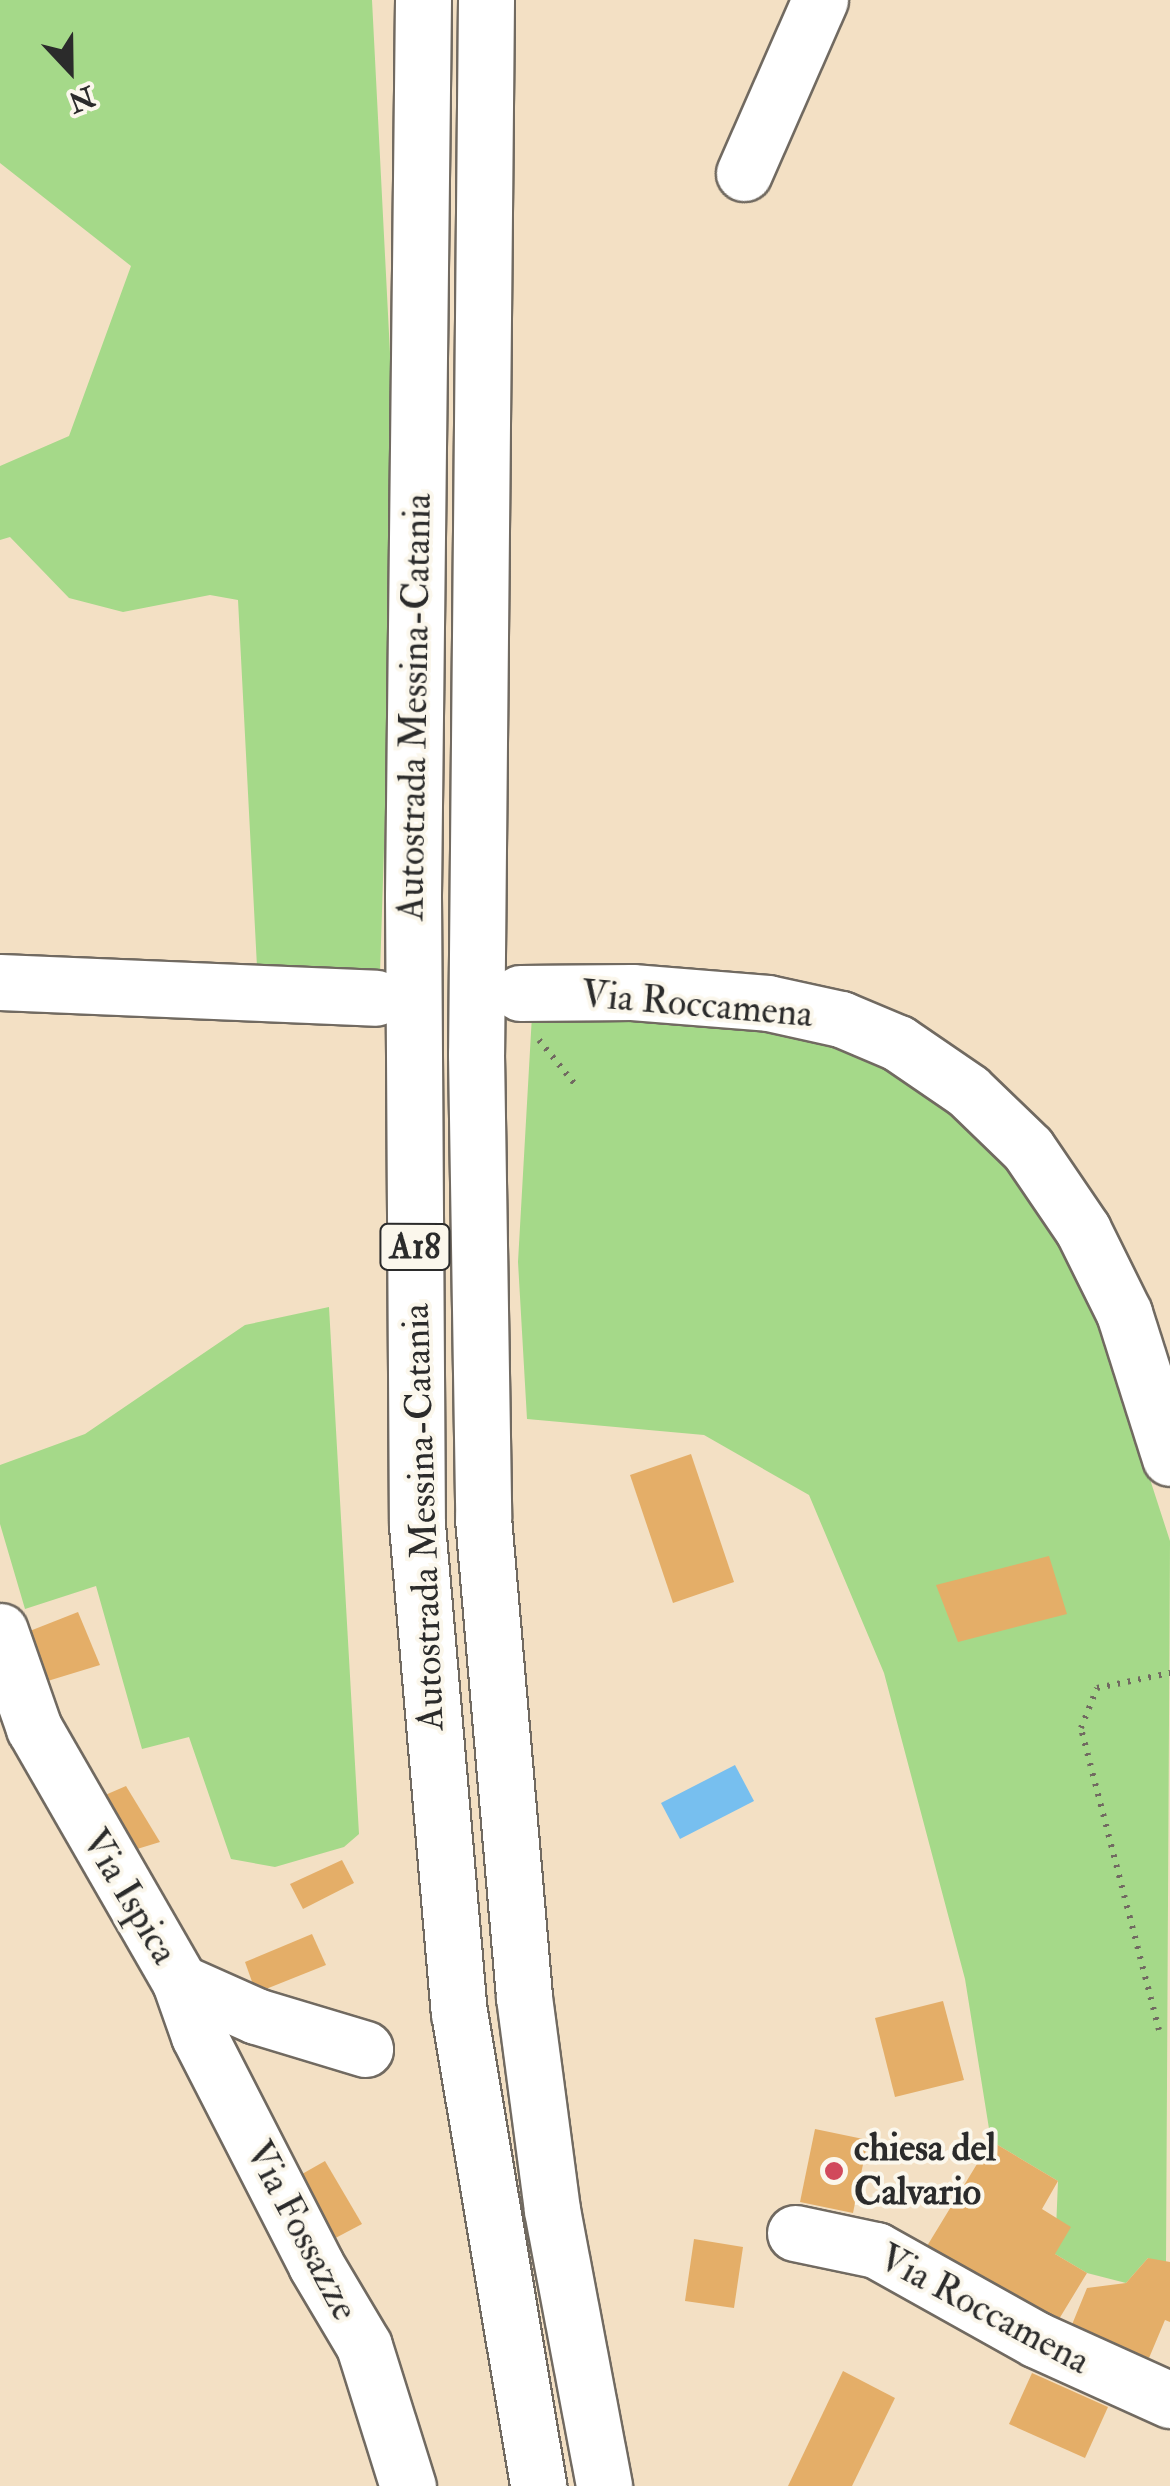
<!DOCTYPE html>
<html>
<head>
<meta charset="utf-8">
<style>
	body { margin:0 }
	#map { position:relative; width:1170px; height:2486px; overflow:hidden; background:#f3e0c4; font-family:"IM FELL Double Pica",serif }
	div>[style] { position:absolute }
	.green>* { inset:0; background:#a5d989 }
	.water>* { inset:0; background:#77bfef }
	.building>* { inset:0; background:#e4ae68 }
	.path>* { height:6px; margin-top:-3px; transform-origin:0; background:repeating-linear-gradient(90deg,#716a61 0 2.5px,transparent 0 10.5px) }
	.roads { filter:drop-shadow(2px 0 #716a61) drop-shadow(-2px 0 #716a61) drop-shadow(0 2px #716a61) drop-shadow(0 -2px #716a61) }
	.minor>* { height:55px; margin:-27.5px; padding:0 27.5px; transform-origin:27.5px; border-radius:27.5px; background:#fff }
	.highway>* { height:55px; margin:-27.5px; padding:0 27.5px; transform-origin:27.5px; border-radius:27.5px; background:#fff }
	.dots>* { width:28px; height:28px; translate:-50% -50%; box-sizing:border-box; border:5px solid #fbf7ec; border-radius:50% }
	span { translate:-50% -50%; white-space:nowrap; text-align:center; line-height:1.15; -webkit-text-stroke:8px #fbf7ec; paint-order:stroke }
	.shield-label span { padding:2px 8px; background:#fbf7ec; border:2px solid; border-radius:8px; -webkit-text-stroke-width:0 }
	.shield-label { font-size:35px; color:#2b2b2b; font-weight:700 }
	.street-label { font-size:38px; color:#2b2b2b }
	.poi-label { font-size:38px; color:#2b2b2b; font-weight:700 }
	.left { translate:0 -50%; text-align:left }
	.north { position:absolute; left:20px; top:20px; width:100px; height:100px; -webkit-text-stroke:8px #fbf7ec; paint-order:stroke; rotate:158deg; font-size:28px; font-weight:700; line-height:40px; text-align:center; color:#2b2b2b }
	.north::after { content:''; display:block; margin:auto; width:35px; height:45px; background:#2b2b2b; clip-path:polygon(50% 0,100% 100%,50% 72%,0 100%) }
</style>
</head>
<body>
<div id="map">
	<div class="green">
		<i style="clip-path:polygon(0 0,372px 0,396px 471px,380px 974px,257px 967px,238px 600px,210px 595px,123px 612px,69px 598px,10px 537px,0 540px,0 466px,69px 436px,131px 266px,0 163px)"></i>
		<i style="clip-path:polygon(532px 1015px,685px 1015px,858px 1047px,932px 1090px,1022px 1180px,1078px 1257px,1170px 1541px,1166px 2266px,1148px 2258px,1126px 2283px,1087px 2273px,1055px 2254px,1058px 2181px,991px 2141px,965px 1979px,884px 1673px,809px 1495px,704px 1435px,527px 1419px,518px 1262px)"></i>
		<i style="clip-path:polygon(329px 1307px,359px 1834px,344px 1847px,275px 1867px,231px 1859px,189px 1737px,142px 1749px,96px 1586px,25px 1609px,0 1524px,0 1465px,85px 1434px,245px 1325px)"></i>
	</div>
	<div class="water">
		<i style="clip-path:polygon(735px 1765px,754px 1801px,680px 1839px,661px 1803px)"></i>
	</div>
	<div class="building">
		<i style="clip-path:polygon(691px 1454px,734px 1582px,673px 1603px,630px 1475px)"></i>
		<i style="clip-path:polygon(1049px 1556px,1067px 1614px,958px 1642px,936px 1585px)"></i>
		<i style="clip-path:polygon(78px 1612px,100px 1665px,28px 1687px,12px 1638px)"></i>
		<i style="clip-path:polygon(126px 1786px,160px 1842px,124px 1853px,96px 1799px)"></i>
		<i style="clip-path:polygon(342px 1860px,354px 1883px,303px 1909px,290px 1884px)"></i>
		<i style="clip-path:polygon(312px 1934px,326px 1965px,256px 1993px,245px 1962px)"></i>
		<i style="clip-path:polygon(943px 2001px,964px 2080px,895px 2097px,875px 2018px)"></i>
		<i style="clip-path:polygon(815px 2129px,868px 2140px,853px 2213px,800px 2202px)"></i>
		<i style="clip-path:polygon(991px 2141px,1058px 2181px,1042px 2209px,1071px 2227px,1055px 2254px,1087px 2273px,1053px 2329px,924px 2251px)"></i>
		<i style="clip-path:polygon(325px 2161px,362px 2224px,326px 2243px,288px 2182px)"></i>
		<i style="clip-path:polygon(694px 2239px,743px 2247px,734px 2308px,685px 2301px)"></i>
		<i style="clip-path:polygon(1148px 2258px,1170px 2262px,1170px 2322px,1165px 2320px,1149px 2358px,1071px 2327px,1087px 2288px,1126px 2283px)"></i>
		<i style="clip-path:polygon(843px 2371px,895px 2398px,852px 2486px,788px 2486px)"></i>
		<i style="clip-path:polygon(1032px 2373px,1108px 2407px,1085px 2458px,1009px 2424px)"></i>
	</div>
	<div class="path">
		<i style="left:539px;top:1040px;width:62px;rotate:50.9deg"></i>
		<i style="left:1159px;top:2030px;width:312px;rotate:-104.5deg"></i>
		<i style="left:1081px;top:1728px;width:43px;rotate:-68.2deg"></i>
		<i style="left:1097px;top:1688px;width:75px;rotate:-11.6deg"></i>
	</div>
	<div class="roads">
		<div class="minor">
			<i style="left:744px;top:173px;width:189px;rotate:-66.3deg"></i>
			<i style="left:0;top:982px;width:376px;rotate:2.4deg"></i>
			<i style="left:520px;top:993px;width:112px;rotate:-0.5deg"></i>
			<i style="left:632px;top:992px;width:136px;rotate:4.6deg"></i>
			<i style="left:768px;top:1003px;width:75px;rotate:12.4deg"></i>
			<i style="left:841px;top:1019px;width:62px;rotate:22.8deg"></i>
			<i style="left:898px;top:1043px;width:85px;rotate:34.4deg"></i>
			<i style="left:968px;top:1091px;width:83px;rotate:44deg"></i>
			<i style="left:1028px;top:1149px;width:98px;rotate:55.8deg"></i>
			<i style="left:1083px;top:1230px;width:93px;rotate:63.7deg"></i>
			<i style="left:1124px;top:1313px;width:152px;rotate:72.4deg"></i>
			<i style="left:0;top:1631px;width:103px;rotate:70.7deg"></i>
			<i style="left:34px;top:1728px;width:293px;rotate:60.1deg"></i>
			<i style="left:180px;top:1982px;width:83px;rotate:24.1deg"></i>
			<i style="left:256px;top:2016px;width:114px;rotate:16.8deg"></i>
			<i style="left:180px;top:1982px;width:57px;rotate:70.6deg"></i>
			<i style="left:199px;top:2036px;width:257px;rotate:62.9deg"></i>
			<i style="left:316px;top:2265px;width:94px;rotate:59.3deg"></i>
			<i style="left:364px;top:2346px;width:147px;rotate:72.6deg"></i>
			<i style="left:795px;top:2233px;width:83px;rotate:11.9deg"></i>
			<i style="left:876px;top:2250px;width:184px;rotate:29.2deg"></i>
			<i style="left:1037px;top:2340px;width:146px;rotate:24.3deg"></i>
		</div>
		<div class="highway">
			<i style="left:423px;top:0;width:896px;rotate:90.64deg"></i>
			<i style="left:413px;top:896px;width:629px;rotate:89.64deg"></i>
			<i style="left:417px;top:1525px;width:489px;rotate:85.1deg"></i>
			<i style="left:459px;top:2012px;width:481px;rotate:80.5deg"></i>
			<i style="left:486px;top:0;width:1054px;rotate:90.54deg"></i>
			<i style="left:476px;top:1054px;width:464px;rotate:89.1deg"></i>
			<i style="left:483px;top:1518px;width:481px;rotate:85.1deg"></i>
			<i style="left:524px;top:1997px;width:215px;rotate:82.5deg"></i>
			<i style="left:552px;top:2210px;width:281px;rotate:79.3deg"></i>
		</div>
	</div>
	<div class="dots">
		<i style="left:834px;top:2171px;background:#d1495b"></i>
	</div>
	<div class="shield-label">
		<span style="left:415px;top:1247px">A18</span>
	</div>
	<div class="street-label">
		<span style="left:415px;top:707px;rotate:-89deg">Autostrada Messina-Catania</span>
		<span style="left:697px;top:1005px;rotate:5deg">Via Roccamena</span>
		<span style="left:424px;top:1517px;rotate:-92deg">Autostrada Messina-Catania</span>
		<span style="left:129px;top:1897px;rotate:59deg">Via Ispica</span>
		<span style="left:301px;top:2231px;rotate:62deg">Via Fossazze</span>
		<span style="left:984px;top:2310px;rotate:28deg">Via Roccamena</span>
	</div>
	<div class="poi-label">
		<span class="left" style="left:854px;top:2171px">chiesa del<br>Calvario</span>
	</div>
	<div class="north">N</div>
</div>
</body>
</html>
